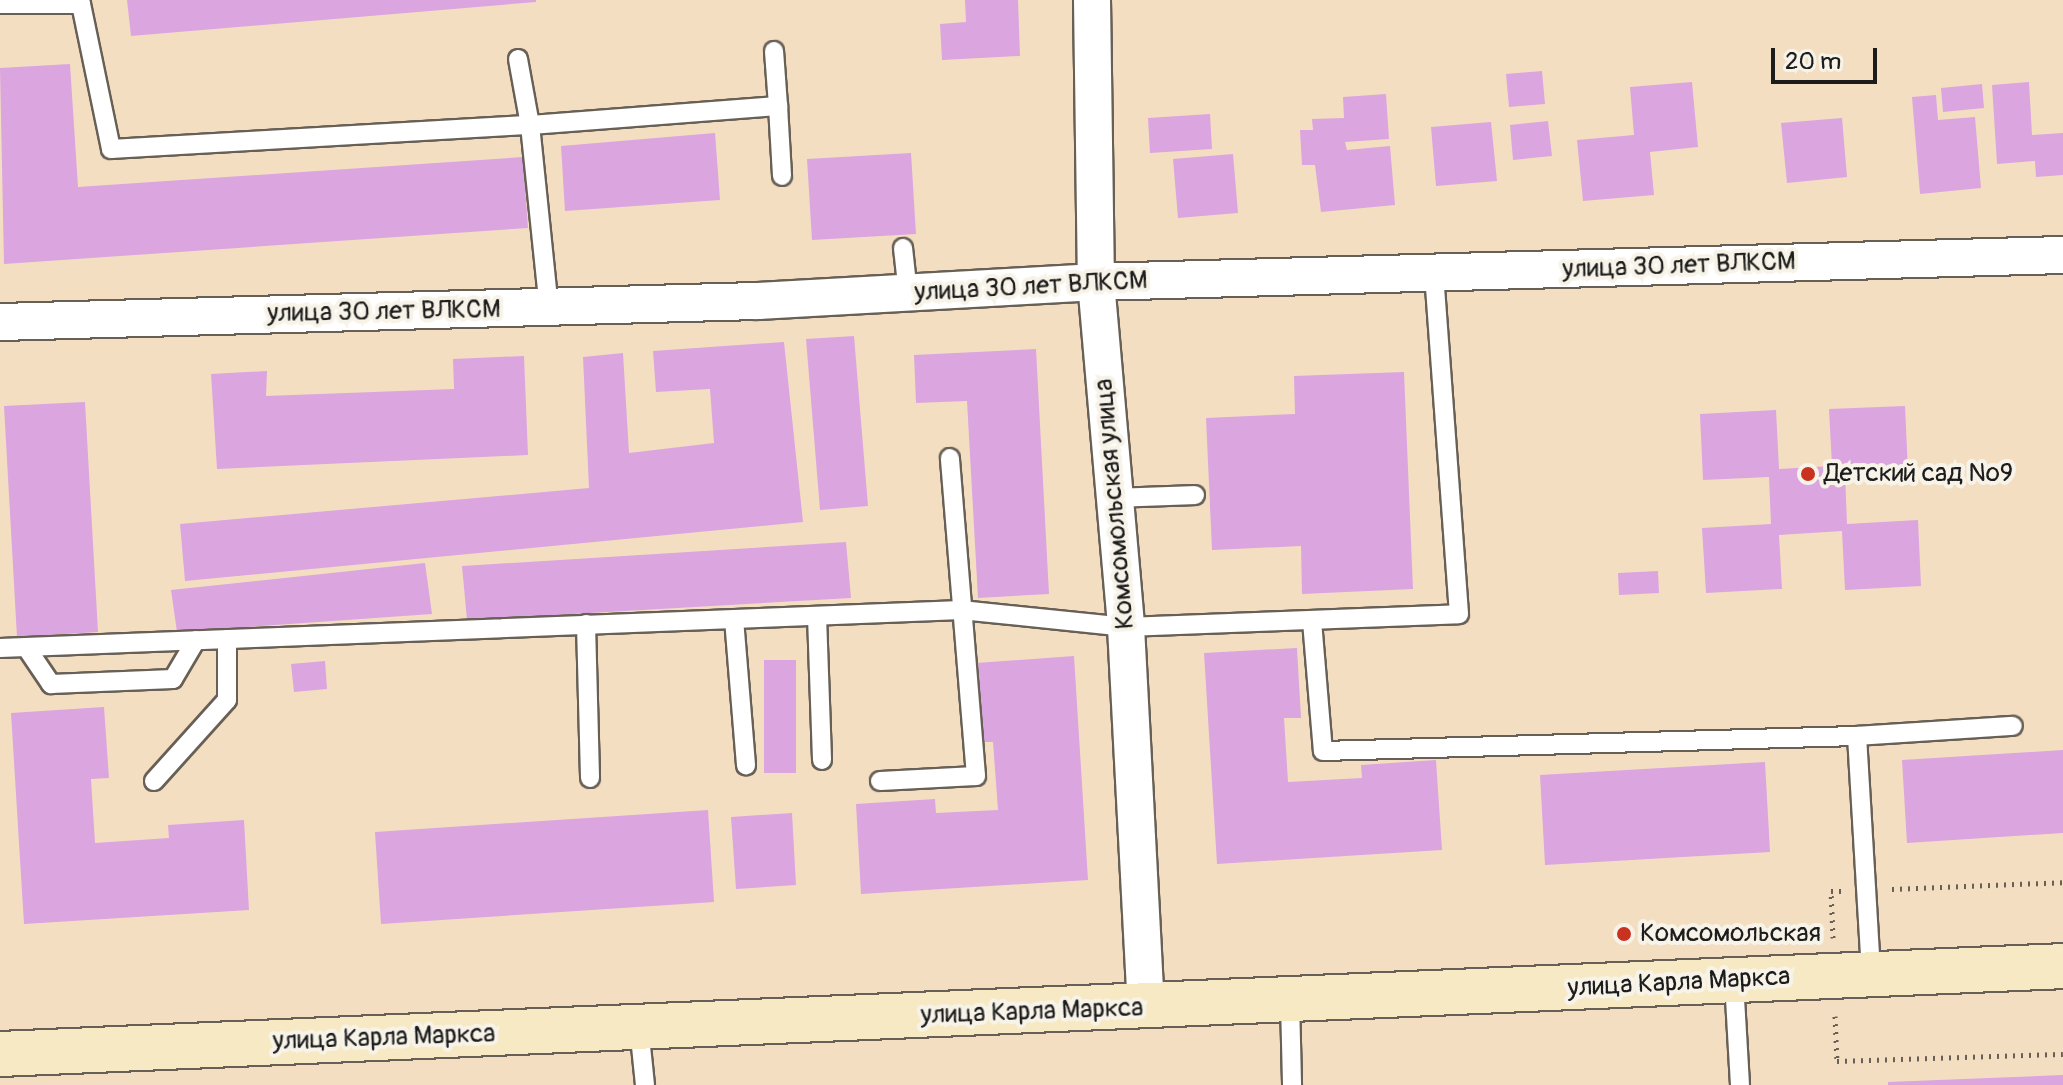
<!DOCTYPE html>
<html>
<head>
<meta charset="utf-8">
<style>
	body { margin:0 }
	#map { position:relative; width:2063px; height:1085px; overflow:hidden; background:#f4dec2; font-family:Pangolin,sans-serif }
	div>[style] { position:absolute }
	.building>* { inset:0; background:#dba5e0 }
	.path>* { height:5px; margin-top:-2.5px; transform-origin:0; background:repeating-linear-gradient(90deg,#686056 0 2px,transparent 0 8px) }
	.roads { filter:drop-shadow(2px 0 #686056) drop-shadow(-2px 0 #686056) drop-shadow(0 2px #686056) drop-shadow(0 -2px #686056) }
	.lane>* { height:18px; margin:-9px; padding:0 9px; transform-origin:9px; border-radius:9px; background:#fff }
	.street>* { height:36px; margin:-18px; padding:0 18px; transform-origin:18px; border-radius:18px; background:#fff }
	.secondary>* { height:44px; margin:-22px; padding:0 22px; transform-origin:22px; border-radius:22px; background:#f7e9c3 }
	.dots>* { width:22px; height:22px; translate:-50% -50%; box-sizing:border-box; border:4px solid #f7f3e8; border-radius:50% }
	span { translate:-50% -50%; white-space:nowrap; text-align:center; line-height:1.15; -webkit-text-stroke:8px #f7f3e8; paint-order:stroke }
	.street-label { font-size:26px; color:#1c1c1c }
	.poi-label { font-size:26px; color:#1c1c1c }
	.left { translate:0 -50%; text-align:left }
	.scale { position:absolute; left:1771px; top:48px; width:106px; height:36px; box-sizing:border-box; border:4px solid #1c1c1c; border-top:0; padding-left:10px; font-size:24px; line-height:28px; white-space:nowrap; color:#1c1c1c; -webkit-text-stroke:6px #f7f3e8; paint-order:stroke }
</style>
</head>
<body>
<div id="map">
	<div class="building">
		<i style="clip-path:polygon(127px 0,536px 0,536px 2px,131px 36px)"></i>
		<i style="clip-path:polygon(965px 0,1018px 0,1020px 56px,942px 60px,940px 24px,966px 22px)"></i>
		<i style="clip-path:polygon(70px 64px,78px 187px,523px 157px,528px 228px,4px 264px,0 68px)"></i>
		<i style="clip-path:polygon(1542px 71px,1545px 104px,1509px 107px,1506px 74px)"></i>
		<i style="clip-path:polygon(1692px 82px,1698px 147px,1650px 152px,1654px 195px,1583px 201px,1577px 140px,1634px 135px,1630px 87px)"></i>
		<i style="clip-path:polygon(2029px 82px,2032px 135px,2063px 133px,2063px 175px,2036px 177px,2035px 161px,1997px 164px,1992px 85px)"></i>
		<i style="clip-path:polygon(1982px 84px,1984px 108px,1943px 112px,1941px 88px)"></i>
		<i style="clip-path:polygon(1386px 94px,1389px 139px,1345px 142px,1347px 150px,1390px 146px,1395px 205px,1321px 212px,1315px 165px,1302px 165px,1300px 130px,1313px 130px,1312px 119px,1344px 118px,1343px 97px)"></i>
		<i style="clip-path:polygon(1936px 95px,1938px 120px,1975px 117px,1981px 188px,1920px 194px,1912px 97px)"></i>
		<i style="clip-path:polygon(1210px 114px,1212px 149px,1150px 153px,1148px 118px)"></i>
		<i style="clip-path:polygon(1842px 118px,1847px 177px,1787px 183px,1781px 123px)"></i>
		<i style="clip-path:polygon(1548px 121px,1552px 156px,1513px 160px,1510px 125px)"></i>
		<i style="clip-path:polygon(1491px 122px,1497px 181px,1436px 186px,1431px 127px)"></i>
		<i style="clip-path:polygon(715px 133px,720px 200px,565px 211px,561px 146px)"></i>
		<i style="clip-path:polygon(911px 153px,916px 234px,812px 240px,807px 159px)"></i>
		<i style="clip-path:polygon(1233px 154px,1238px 213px,1178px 218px,1173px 159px)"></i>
		<i style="clip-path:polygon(854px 336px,868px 506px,820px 510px,806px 339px)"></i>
		<i style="clip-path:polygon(784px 342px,803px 522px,185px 581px,180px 524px,589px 488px,583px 357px,623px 353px,629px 453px,714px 443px,710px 389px,656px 392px,653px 351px)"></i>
		<i style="clip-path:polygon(1036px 349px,1049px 594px,978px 598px,967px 401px,916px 403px,914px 355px)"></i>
		<i style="clip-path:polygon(524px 356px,528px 455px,217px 469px,211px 374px,267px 371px,266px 396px,454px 389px,453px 359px)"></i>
		<i style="clip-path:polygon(1404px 372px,1413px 589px,1302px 594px,1301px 546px,1212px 550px,1206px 418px,1295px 414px,1294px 376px)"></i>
		<i style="clip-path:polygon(85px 402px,98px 632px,17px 637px,4px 406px)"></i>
		<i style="clip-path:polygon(1905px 406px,1908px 471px,1845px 474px,1847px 524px,1918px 520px,1921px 586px,1845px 590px,1842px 531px,1779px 535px,1782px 589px,1706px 593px,1702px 528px,1771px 524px,1769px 477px,1703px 480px,1700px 414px,1776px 410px,1779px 469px,1832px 466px,1829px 409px)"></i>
		<i style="clip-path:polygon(846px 542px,851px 598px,467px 620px,462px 566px)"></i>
		<i style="clip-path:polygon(425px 563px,432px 614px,177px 632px,171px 590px)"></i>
		<i style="clip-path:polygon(1658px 571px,1659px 593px,1619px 595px,1618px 573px)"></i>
		<i style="clip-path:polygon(1297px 648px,1301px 718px,1284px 718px,1288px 782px,1362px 778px,1361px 765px,1436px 760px,1442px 850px,1217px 864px,1204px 653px)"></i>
		<i style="clip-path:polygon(1074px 656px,1088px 880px,861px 894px,856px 804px,935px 799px,936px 813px,998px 810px,993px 742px,982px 742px,976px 663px)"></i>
		<i style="clip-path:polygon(764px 660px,796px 660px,796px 773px,764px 773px)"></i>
		<i style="clip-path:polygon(325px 661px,327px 689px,294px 692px,291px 664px)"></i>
		<i style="clip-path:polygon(104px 707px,109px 778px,91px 779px,95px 843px,169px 838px,168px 825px,244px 820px,249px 910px,24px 924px,11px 713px)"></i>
		<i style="clip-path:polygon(2063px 750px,2063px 833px,1907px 843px,1902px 760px)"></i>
		<i style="clip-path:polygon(1765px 762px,1770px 852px,1545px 865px,1540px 775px)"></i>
		<i style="clip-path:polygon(708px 810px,714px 902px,381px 924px,375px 832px)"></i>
		<i style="clip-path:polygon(792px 813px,796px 885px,736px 889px,731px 817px)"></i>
		<i style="clip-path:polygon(2063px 1075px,2063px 1085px,1888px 1085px,1888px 1082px)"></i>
	</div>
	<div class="path">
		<i style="left:1892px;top:889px;width:171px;rotate:-2.3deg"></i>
		<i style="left:1833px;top:938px;width:47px;rotate:-92.4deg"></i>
		<i style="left:1831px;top:891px;width:11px"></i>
		<i style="left:1835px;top:1016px;width:45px;rotate:87.5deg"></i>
		<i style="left:1837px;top:1061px;width:226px;rotate:-1.8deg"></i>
	</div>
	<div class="roads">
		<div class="lane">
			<i style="left:0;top:4px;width:81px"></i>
			<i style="left:81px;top:4px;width:148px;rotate:78.3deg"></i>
			<i style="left:111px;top:149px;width:420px;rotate:-3.3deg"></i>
			<i style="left:530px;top:125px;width:184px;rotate:84.1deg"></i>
			<i style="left:774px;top:51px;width:55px;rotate:85.8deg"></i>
			<i style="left:518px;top:59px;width:67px;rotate:79.7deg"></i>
			<i style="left:530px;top:125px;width:249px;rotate:-4.4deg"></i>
			<i style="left:778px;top:106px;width:70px;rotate:86.7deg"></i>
			<i style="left:903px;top:248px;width:45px;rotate:83.7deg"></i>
			<i style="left:1115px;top:498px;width:80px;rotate:-2.1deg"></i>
			<i style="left:817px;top:616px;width:144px;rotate:88deg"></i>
			<i style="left:734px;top:619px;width:147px;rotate:85.3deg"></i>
			<i style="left:1312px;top:621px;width:130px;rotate:85.2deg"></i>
			<i style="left:1323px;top:751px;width:534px;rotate:-1.61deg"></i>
			<i style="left:1857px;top:736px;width:238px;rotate:86.6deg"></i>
			<i style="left:586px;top:624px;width:154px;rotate:88.5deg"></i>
			<i style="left:26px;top:647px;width:45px;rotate:56deg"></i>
			<i style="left:51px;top:684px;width:122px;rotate:-2.3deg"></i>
			<i style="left:173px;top:679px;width:45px;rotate:-59.5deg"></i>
			<i style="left:0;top:648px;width:962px;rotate:-2.26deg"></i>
			<i style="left:961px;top:610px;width:166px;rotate:5.9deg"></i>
			<i style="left:1126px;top:627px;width:333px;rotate:-2.2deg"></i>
			<i style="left:1459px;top:614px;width:340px;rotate:-94.2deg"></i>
			<i style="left:1857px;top:736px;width:156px;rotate:-3.7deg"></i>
			<i style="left:154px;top:781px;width:109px;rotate:-48deg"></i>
			<i style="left:227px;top:700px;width:61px;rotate:-90deg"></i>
			<i style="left:880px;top:781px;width:96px;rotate:-3deg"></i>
			<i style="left:976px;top:776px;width:319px;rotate:-94.7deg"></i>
			<i style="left:1734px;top:981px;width:104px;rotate:86.7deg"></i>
			<i style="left:1290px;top:1001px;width:84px;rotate:88.6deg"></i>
			<i style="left:639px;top:1027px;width:58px;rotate:84.1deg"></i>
		</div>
		<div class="street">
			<i style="left:1092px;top:0;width:282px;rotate:89.2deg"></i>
			<i style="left:1096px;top:282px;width:346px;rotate:85deg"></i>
			<i style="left:1126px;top:627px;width:381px;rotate:87deg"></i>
			<i style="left:0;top:322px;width:758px;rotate:-1.59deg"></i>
			<i style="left:758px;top:301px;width:339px;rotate:-3.2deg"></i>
			<i style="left:1096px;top:282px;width:967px;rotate:-1.6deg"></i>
		</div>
		<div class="secondary">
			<i style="left:0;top:1054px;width:2065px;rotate:-2.44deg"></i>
		</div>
	</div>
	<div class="dots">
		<i style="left:1808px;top:474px;background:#c8321e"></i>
		<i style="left:1624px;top:934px;background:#c8321e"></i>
	</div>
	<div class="street-label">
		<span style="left:1679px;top:266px;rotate:-2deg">улица 30 лет ВЛКСМ</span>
		<span style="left:1031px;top:287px;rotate:-3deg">улица 30 лет ВЛКСМ</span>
		<span style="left:384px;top:312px;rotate:-1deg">улица 30 лет ВЛКСМ</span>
		<span style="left:1115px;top:504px;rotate:-95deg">Комсомольская улица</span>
		<span style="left:1679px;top:983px;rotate:-3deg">улица Карла Маркса</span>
		<span style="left:1032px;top:1012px;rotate:-2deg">улица Карла Маркса</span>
		<span style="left:384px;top:1038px;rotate:-2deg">улица Карла Маркса</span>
	</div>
	<div class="poi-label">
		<span class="left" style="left:1824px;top:474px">Детский сад №9</span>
		<span class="left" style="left:1640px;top:934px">Комсомольская</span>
	</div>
	<div class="scale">20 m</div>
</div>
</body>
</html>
